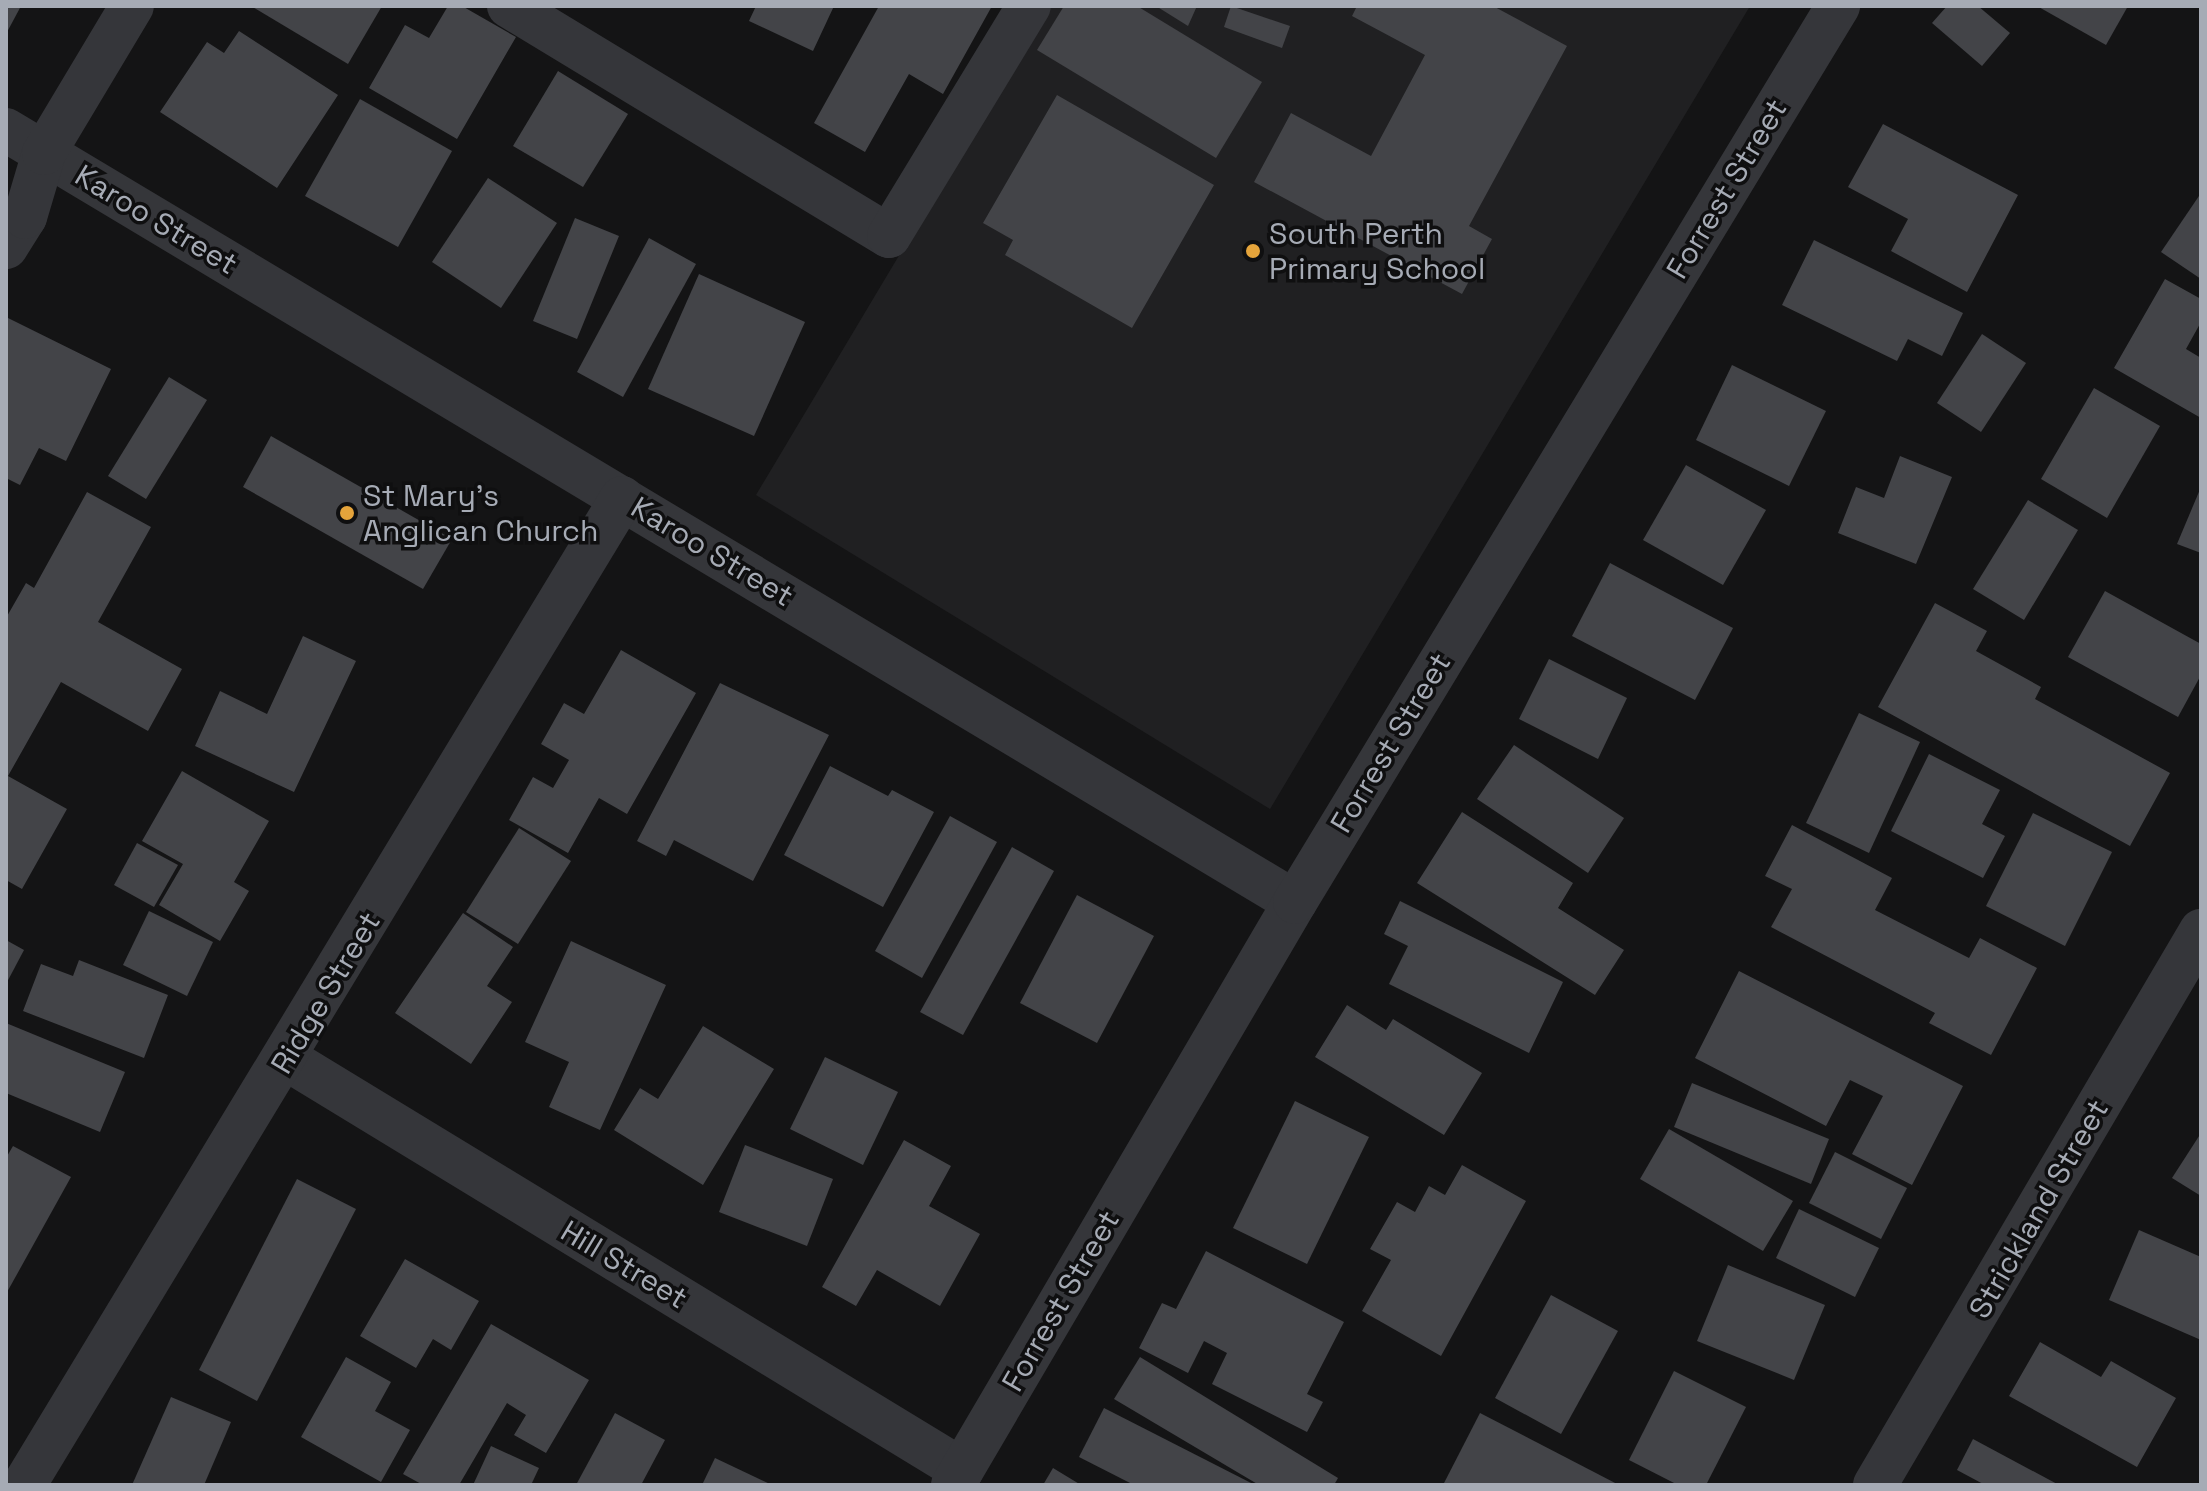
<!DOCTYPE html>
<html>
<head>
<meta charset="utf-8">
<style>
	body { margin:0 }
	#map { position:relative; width:2207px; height:1491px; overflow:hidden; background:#141415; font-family:"Space Grotesk",sans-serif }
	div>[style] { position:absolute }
	.built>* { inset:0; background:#202022 }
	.building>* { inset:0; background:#434448 }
	.minor>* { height:44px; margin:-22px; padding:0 22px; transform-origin:22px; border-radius:22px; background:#35363a }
	.dots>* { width:22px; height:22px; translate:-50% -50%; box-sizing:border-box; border:4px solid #0f0f10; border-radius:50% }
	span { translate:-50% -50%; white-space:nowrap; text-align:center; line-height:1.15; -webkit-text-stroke:7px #0f0f10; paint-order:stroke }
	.street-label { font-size:30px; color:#a6abb5 }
	.poi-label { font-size:30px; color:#a6abb5 }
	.left { translate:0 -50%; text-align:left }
	.frame { position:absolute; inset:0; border:8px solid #a6abb5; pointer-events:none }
</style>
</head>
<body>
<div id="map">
	<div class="built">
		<i style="clip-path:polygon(1048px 6px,1750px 6px,1270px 809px,756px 495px)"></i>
	</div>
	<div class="building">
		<i style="clip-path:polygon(6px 6px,21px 6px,6px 34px)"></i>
		<i style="clip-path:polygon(251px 6px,382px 6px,348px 64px)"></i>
		<i style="clip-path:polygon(448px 6px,462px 6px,516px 37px,457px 139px,369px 88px,405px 25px,429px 38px)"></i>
		<i style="clip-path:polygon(756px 6px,834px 6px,813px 51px,749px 21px)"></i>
		<i style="clip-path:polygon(879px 6px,992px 6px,943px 94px,909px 74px,865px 152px,814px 123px)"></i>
		<i style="clip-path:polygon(1064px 6px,1137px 6px,1262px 82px,1216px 158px,1037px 50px)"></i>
		<i style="clip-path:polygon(1156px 6px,1197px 6px,1188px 26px)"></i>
		<i style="clip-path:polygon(1231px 6px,1290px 26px,1282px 48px,1224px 27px)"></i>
		<i style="clip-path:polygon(1357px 6px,1493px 6px,1567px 46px,1469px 226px,1492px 239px,1462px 294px,1254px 182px,1291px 113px,1371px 156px,1425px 55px,1352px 16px)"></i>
		<i style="clip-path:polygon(1947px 6px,1978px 6px,2010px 33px,1982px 66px,1932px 23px)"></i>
		<i style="clip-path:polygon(2037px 6px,2128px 6px,2106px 45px)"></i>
		<i style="clip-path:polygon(239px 31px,338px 95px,277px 188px,160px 112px,207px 42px,224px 53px)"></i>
		<i style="clip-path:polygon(558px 71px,628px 114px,583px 187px,513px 146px)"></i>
		<i style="clip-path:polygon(1057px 95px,1214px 185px,1132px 328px,1005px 255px,1013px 240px,983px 223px)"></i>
		<i style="clip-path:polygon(360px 99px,452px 151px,398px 247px,305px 196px)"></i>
		<i style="clip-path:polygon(1883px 124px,2018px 195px,1967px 292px,1891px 251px,1908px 219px,1848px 187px)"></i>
		<i style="clip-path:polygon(488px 178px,557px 223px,501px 308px,432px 262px)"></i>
		<i style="clip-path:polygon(2201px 193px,2201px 279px,2161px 252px)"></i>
		<i style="clip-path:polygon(575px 218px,619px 236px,577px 339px,533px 321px)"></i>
		<i style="clip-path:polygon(649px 238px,696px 264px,623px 397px,577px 372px)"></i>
		<i style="clip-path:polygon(1814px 240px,1963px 313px,1942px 356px,1908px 339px,1897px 361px,1782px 305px)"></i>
		<i style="clip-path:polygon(699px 274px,805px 322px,754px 436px,648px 389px)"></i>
		<i style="clip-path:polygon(2165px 279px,2201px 299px,2201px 322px,2186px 349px,2201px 358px,2201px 418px,2114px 368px)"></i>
		<i style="clip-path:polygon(8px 318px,111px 369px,66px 461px,39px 448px,20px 485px,6px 478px)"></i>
		<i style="clip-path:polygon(1982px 334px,2026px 363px,1981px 432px,1937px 403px)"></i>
		<i style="clip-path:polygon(1732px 365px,1826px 411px,1789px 486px,1696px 440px)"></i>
		<i style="clip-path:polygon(169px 377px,207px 400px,146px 499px,108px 476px)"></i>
		<i style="clip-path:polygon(2094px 388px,2160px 426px,2107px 518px,2041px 479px)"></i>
		<i style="clip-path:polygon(271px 436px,452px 539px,423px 589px,243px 487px)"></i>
		<i style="clip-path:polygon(1900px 456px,1952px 477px,1916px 564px,1838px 533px,1856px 487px,1884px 498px)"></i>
		<i style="clip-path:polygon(1686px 465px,1766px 510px,1723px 585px,1643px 540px)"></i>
		<i style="clip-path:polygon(2201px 487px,2201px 553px,2177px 544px)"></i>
		<i style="clip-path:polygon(87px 492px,151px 527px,98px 622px,182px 669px,148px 731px,61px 682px,8px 776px,67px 809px,22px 889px,6px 880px,6px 618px,26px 583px,34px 588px)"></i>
		<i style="clip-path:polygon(2028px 500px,2078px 530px,2024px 620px,1973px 589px)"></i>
		<i style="clip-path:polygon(1610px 563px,1733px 628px,1695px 700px,1572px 636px)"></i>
		<i style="clip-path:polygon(2105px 591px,2201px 644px,2201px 675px,2178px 717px,2068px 657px)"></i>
		<i style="clip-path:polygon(1935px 603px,1987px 631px,1976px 651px,2041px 687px,2035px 699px,2170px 773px,2130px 846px,1878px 707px)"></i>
		<i style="clip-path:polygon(303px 636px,356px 661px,294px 792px,195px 746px,220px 691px,267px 714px)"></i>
		<i style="clip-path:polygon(621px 650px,696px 693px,627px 814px,599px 798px,568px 853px,509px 820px,533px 777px,553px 788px,569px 760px,541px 744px,564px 703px,584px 714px)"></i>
		<i style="clip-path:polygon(1549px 659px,1627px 698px,1598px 759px,1519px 719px)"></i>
		<i style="clip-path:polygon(720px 683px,829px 735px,753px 881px,674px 840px,666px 856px,637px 841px)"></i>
		<i style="clip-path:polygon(1859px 713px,1920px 742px,1869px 853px,1806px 823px)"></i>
		<i style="clip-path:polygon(1514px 745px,1624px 818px,1588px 873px,1477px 799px)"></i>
		<i style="clip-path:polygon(1929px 754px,2000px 790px,1982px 824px,2005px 836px,1983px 878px,1891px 831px)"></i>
		<i style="clip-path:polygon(830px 766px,888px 796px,892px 790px,934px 812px,883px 907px,784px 855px)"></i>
		<i style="clip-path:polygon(182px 771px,269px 821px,234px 882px,249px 891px,220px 941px,159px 905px,183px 864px,142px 841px)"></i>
		<i style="clip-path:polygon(1462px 812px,1573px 883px,1558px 908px,1624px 950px,1595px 995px,1417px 883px)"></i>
		<i style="clip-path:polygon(2033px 813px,2112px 852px,2065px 946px,1986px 906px)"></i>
		<i style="clip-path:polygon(950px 816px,997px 842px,922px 978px,875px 951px)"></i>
		<i style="clip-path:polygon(1792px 825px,1892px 878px,1875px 910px,1969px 958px,1980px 938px,2037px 968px,1991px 1055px,1929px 1023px,1935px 1013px,1771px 927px,1792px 889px,1765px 876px)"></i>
		<i style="clip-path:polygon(519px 828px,571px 861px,518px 944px,466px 912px)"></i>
		<i style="clip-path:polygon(137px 843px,178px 865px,154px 907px,114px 885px)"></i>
		<i style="clip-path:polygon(1012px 847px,1054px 871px,963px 1035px,920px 1012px)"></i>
		<i style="clip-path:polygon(1077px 895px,1154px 936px,1097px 1043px,1020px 1003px)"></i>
		<i style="clip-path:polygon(1400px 901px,1563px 982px,1529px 1053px,1389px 984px,1408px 946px,1384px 934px)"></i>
		<i style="clip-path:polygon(149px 911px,213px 942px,187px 996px,123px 965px)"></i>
		<i style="clip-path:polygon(463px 913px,513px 947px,487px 986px,512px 1002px,471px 1064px,395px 1013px)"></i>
		<i style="clip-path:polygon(6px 940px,24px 950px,6px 984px)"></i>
		<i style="clip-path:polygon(571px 941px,666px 985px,600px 1130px,549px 1107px,569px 1062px,525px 1042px)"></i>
		<i style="clip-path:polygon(79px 960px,168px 995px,144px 1058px,23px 1011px,41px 964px,73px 976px)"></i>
		<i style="clip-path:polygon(1739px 971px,1963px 1086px,1912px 1185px,1852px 1154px,1883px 1096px,1850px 1080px,1826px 1126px,1695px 1058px)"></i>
		<i style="clip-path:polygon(1347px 1005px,1386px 1030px,1393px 1019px,1482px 1073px,1444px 1135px,1315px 1057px)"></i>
		<i style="clip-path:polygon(6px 1023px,125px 1072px,100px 1132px,6px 1093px)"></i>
		<i style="clip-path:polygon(703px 1026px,774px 1069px,703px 1185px,614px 1130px,640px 1088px,658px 1099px)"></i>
		<i style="clip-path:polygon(825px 1057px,898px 1092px,863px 1165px,790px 1129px)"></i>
		<i style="clip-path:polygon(1692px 1083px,1829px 1139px,1811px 1184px,1674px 1127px)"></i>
		<i style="clip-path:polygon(1295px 1101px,1369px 1137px,1307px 1264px,1233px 1228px)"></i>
		<i style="clip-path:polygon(1669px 1129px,1793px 1201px,1763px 1251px,1640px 1179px)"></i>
		<i style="clip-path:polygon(2201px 1133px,2201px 1196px,2172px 1178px)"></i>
		<i style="clip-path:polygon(904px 1140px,951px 1166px,929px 1206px,980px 1234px,940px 1306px,877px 1270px,856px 1306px,822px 1287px)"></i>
		<i style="clip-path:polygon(745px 1145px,833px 1179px,807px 1246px,719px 1212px)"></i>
		<i style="clip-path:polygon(13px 1146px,71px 1177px,6px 1294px,6px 1158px)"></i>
		<i style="clip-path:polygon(1835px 1152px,1907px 1188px,1881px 1239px,1809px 1203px)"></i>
		<i style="clip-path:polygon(1462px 1165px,1526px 1201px,1441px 1356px,1362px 1311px,1391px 1260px,1370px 1249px,1397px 1202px,1415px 1212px,1429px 1186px,1445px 1195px)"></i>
		<i style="clip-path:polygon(297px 1179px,356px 1209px,257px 1401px,199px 1370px)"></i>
		<i style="clip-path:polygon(1799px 1209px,1879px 1248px,1855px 1297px,1776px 1258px)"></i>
		<i style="clip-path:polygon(2139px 1230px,2201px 1257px,2201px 1340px,2109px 1300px)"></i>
		<i style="clip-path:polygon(1206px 1251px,1344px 1322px,1307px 1394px,1323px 1402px,1307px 1432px,1212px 1384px,1227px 1353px,1204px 1341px,1188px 1373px,1139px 1348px,1162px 1303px,1176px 1309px)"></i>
		<i style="clip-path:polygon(405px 1259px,479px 1301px,451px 1350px,433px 1339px,416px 1368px,360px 1336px)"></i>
		<i style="clip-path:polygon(1728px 1265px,1825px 1305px,1794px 1380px,1697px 1341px)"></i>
		<i style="clip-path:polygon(1551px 1295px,1618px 1331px,1561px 1434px,1495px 1398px)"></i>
		<i style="clip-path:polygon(491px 1324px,589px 1380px,546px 1453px,514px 1435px,526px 1415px,507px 1403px,459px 1485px,423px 1485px,403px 1474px)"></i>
		<i style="clip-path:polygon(2040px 1342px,2101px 1377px,2111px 1361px,2176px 1398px,2137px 1467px,2009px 1396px)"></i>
		<i style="clip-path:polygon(346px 1357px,391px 1382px,375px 1411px,410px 1430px,381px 1482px,301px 1437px)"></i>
		<i style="clip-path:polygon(1140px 1357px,1338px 1478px,1334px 1485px,1259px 1485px,1114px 1399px)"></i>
		<i style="clip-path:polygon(1674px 1371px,1746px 1407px,1706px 1485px,1678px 1485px,1629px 1460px)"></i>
		<i style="clip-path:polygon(171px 1397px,231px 1422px,204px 1485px,132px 1485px)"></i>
		<i style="clip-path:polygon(1104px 1408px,1255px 1485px,1134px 1485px,1079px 1457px)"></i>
		<i style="clip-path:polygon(615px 1413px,665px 1440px,641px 1485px,576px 1485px)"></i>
		<i style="clip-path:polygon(1480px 1413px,1619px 1485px,1443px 1485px)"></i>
		<i style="clip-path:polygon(1973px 1439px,2059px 1485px,1985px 1485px,1957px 1470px)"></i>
		<i style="clip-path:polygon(491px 1446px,539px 1468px,531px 1485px,473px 1485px)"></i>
		<i style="clip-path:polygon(715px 1458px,772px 1485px,702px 1485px)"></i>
		<i style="clip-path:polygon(1053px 1468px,1081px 1485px,1043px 1485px)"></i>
	</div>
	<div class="minor">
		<i style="left:509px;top:6px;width:444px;rotate:31.2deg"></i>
		<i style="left:889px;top:236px;width:269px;rotate:-58.7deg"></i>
		<i style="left:6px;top:130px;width:1502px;rotate:30.92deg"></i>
		<i style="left:6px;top:247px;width:36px;rotate:-58deg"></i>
		<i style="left:25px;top:217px;width:67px;rotate:-73.5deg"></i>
		<i style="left:44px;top:153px;width:171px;rotate:-59.1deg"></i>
		<i style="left:287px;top:1059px;width:790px;rotate:31.34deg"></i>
		<i style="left:24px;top:1485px;width:1154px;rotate:-58.79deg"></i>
		<i style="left:953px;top:1485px;width:676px;rotate:-59.6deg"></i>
		<i style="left:1295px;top:902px;width:1048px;rotate:-58.78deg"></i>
		<i style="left:1875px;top:1485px;width:643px;rotate:-59.53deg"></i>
	</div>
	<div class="dots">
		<i style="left:1253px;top:251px;background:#e5a43b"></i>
		<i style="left:347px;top:513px;background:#e5a43b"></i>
	</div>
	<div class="street-label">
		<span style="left:1727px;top:189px;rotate:-59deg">Forrest Street</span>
		<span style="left:156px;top:220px;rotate:31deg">Karoo Street</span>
		<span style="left:712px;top:552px;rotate:31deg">Karoo Street</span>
		<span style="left:1391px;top:743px;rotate:-59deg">Forrest Street</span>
		<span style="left:326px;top:993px;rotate:-59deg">Ridge Street</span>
		<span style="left:2039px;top:1209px;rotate:-60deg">Strickland Street</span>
		<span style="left:624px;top:1265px;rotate:31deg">Hill Street</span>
		<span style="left:1061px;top:1301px;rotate:-60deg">Forrest Street</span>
	</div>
	<div class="poi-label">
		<span class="left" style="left:1269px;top:251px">South Perth<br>Primary School</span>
		<span class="left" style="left:363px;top:513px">St Mary's<br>Anglican Church</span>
	</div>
	<div class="frame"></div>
</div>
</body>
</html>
